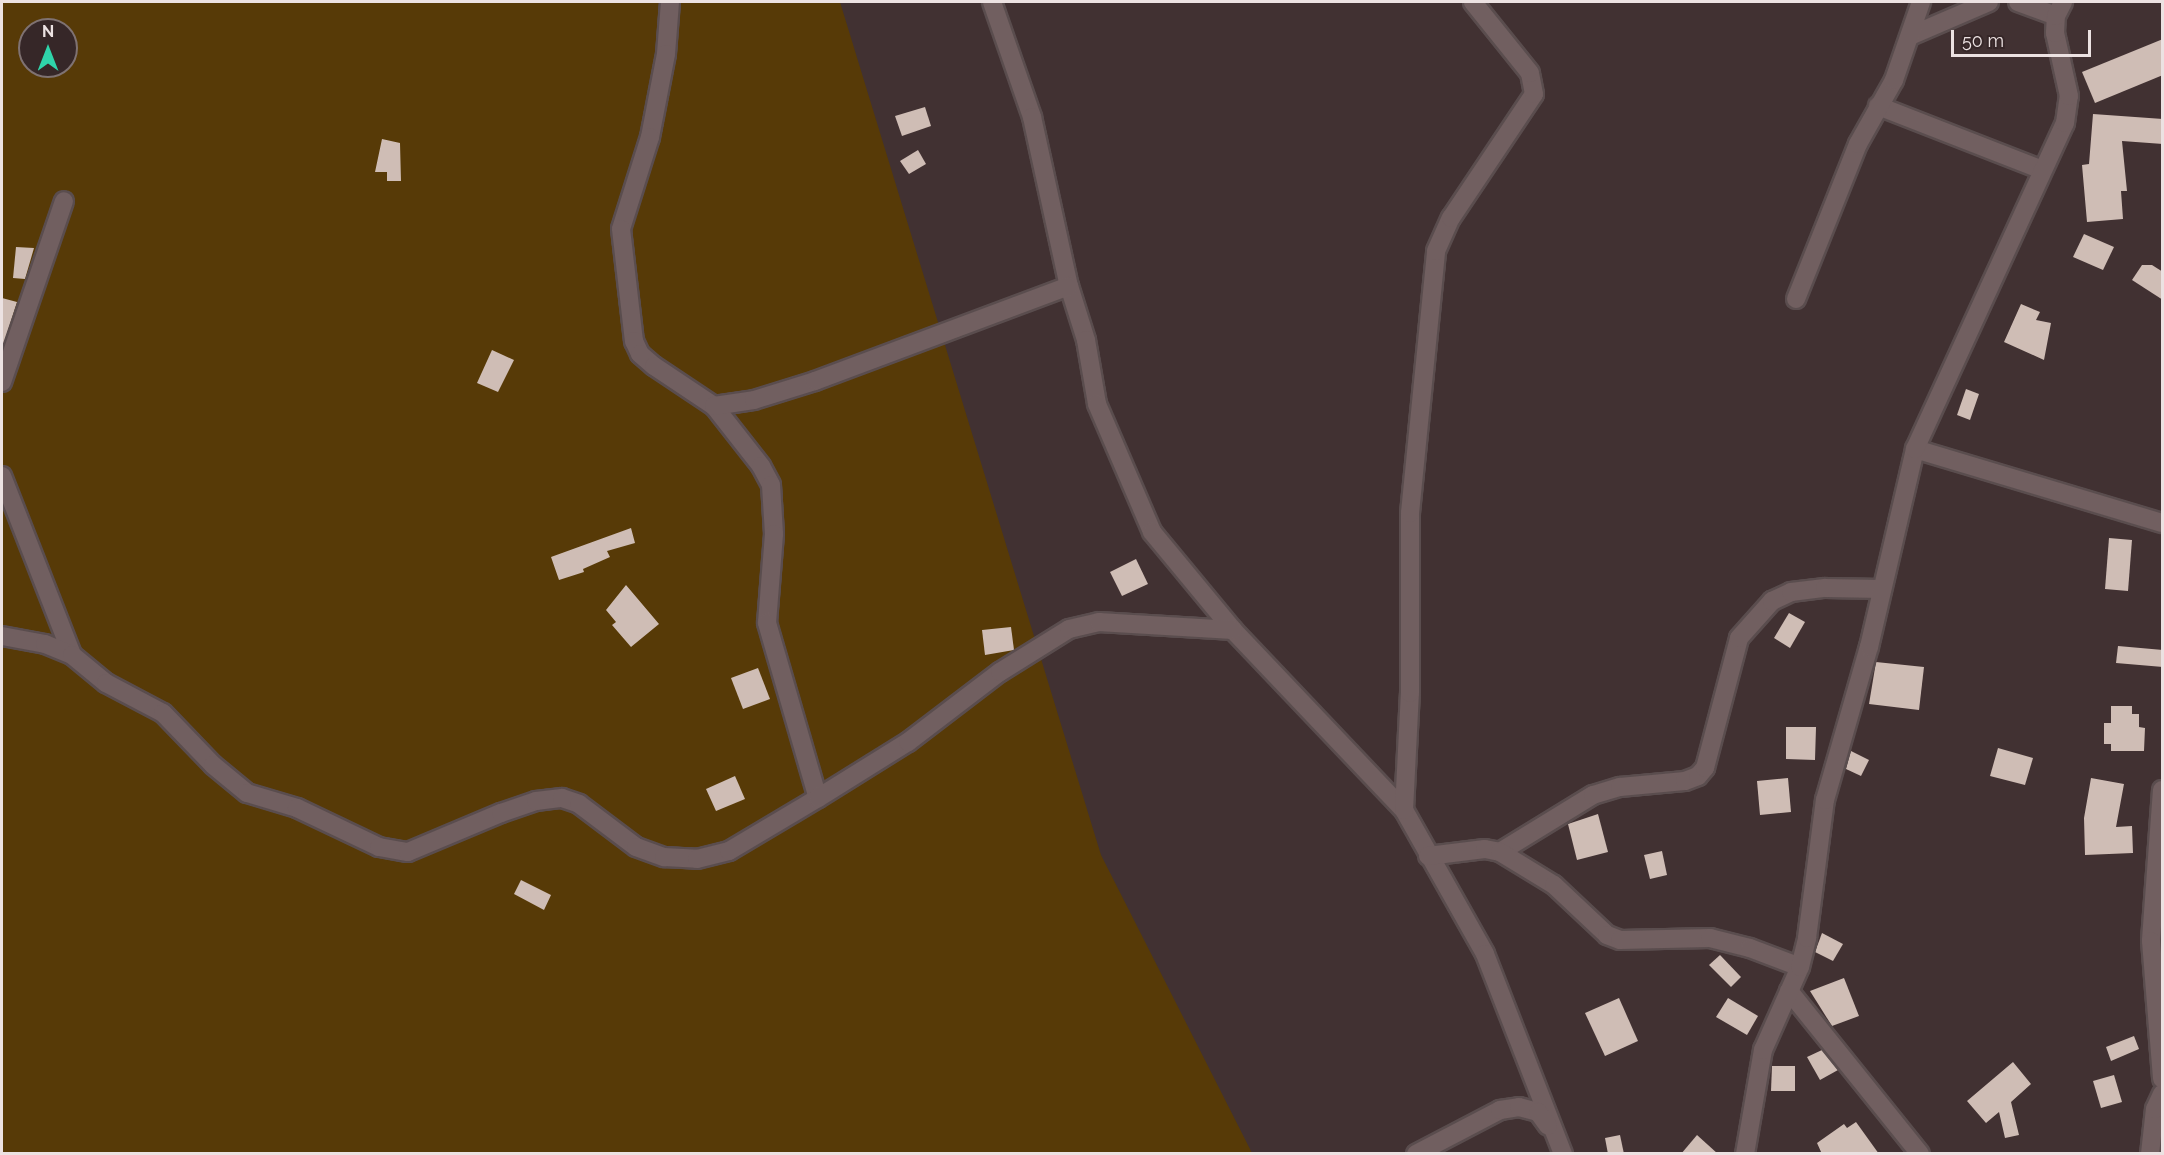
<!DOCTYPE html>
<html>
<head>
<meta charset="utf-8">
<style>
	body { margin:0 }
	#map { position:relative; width:2164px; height:1155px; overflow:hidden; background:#413132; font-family:Raleway,sans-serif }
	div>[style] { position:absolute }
	.green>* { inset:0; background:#573a07 }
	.building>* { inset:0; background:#cfbdb5 }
	.roads { filter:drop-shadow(2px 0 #5a4d4e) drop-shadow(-2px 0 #5a4d4e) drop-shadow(0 2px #5a4d4e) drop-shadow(0 -2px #5a4d4e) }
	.minor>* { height:18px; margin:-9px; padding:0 9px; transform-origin:9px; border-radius:9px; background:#715f60 }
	span { translate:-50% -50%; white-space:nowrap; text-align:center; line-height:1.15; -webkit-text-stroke:6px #362728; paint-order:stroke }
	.frame { position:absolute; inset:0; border:3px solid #ece2e2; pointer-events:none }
	.north { position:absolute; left:18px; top:18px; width:60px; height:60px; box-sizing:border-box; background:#362728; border:2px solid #7f7272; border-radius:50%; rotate:0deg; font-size:16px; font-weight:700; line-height:24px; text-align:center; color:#ece2e2 }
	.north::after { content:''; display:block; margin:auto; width:21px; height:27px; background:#2fd4aa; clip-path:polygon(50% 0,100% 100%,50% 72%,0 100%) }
	.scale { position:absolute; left:1951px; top:30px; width:140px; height:27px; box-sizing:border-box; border:3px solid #ece2e2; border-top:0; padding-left:8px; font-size:18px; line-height:21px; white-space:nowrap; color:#ece2e2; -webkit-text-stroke:4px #362728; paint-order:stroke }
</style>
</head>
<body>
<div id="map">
	<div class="green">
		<i style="clip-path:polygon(evenodd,2px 2px,840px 2px,1101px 855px,1252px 1153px,2px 1154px,2px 2px,30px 30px,66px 30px,66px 66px,30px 66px,30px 30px)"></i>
	</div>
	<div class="building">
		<i style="clip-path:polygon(2163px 39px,2163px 75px,2095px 103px,2082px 72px)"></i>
		<i style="clip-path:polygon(925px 107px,931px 126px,902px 136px,895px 116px)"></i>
		<i style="clip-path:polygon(2093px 114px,2163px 119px,2163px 144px,2122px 141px,2127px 191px,2121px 191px,2123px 219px,2087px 222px,2082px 165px,2089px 164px)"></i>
		<i style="clip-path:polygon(382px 139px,400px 143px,401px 181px,387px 181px,387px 172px,375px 172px)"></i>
		<i style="clip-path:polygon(918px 150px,926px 164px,909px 174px,900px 161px)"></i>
		<i style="clip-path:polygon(2084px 234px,2114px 247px,2103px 270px,2073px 257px)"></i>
		<i style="clip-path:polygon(16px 247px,34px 248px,25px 279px,13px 278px)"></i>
		<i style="clip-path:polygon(2142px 265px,2152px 265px,2163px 272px,2163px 300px,2132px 280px)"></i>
		<i style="clip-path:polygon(2px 298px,17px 302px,2px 349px)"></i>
		<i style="clip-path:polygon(2021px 304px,2040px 312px,2036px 320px,2051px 323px,2044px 360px,2004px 342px)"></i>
		<i style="clip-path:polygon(492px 350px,514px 360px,498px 392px,477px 383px)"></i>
		<i style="clip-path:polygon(1966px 389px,1979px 394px,1970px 420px,1957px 415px)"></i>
		<i style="clip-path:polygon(631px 528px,635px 543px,607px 551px,610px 557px,583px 569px,584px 572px,559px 580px,551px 557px)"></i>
		<i style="clip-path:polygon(2109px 538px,2132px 540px,2128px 591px,2105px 589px)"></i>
		<i style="clip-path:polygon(1136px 559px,1148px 584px,1122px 596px,1110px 572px)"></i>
		<i style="clip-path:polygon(626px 585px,659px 624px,631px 647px,612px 625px,616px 622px,606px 610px)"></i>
		<i style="clip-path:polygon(1789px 613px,1805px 622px,1790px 648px,1774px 638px)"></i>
		<i style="clip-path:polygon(1011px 627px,1014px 650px,985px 655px,982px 630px)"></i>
		<i style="clip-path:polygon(2118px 646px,2163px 650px,2163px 667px,2116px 663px)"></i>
		<i style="clip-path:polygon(1876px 662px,1924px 667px,1919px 710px,1869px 704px)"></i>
		<i style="clip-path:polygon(758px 668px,770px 699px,743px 709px,731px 678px)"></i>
		<i style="clip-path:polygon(2111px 706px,2132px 706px,2132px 714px,2139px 714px,2139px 727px,2145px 728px,2144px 751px,2111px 751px,2111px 744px,2104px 744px,2104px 723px,2111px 723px)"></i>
		<i style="clip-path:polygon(1786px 727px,1816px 727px,1815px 760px,1786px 759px)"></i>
		<i style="clip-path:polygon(1998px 748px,2033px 758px,2025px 785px,1990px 776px)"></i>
		<i style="clip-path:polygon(1851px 751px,1869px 760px,1861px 776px,1846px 769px)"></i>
		<i style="clip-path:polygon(735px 776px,745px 799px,716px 811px,706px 789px)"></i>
		<i style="clip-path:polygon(1788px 778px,1791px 812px,1760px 815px,1757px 781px)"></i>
		<i style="clip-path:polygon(2091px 778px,2124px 784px,2116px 827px,2132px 826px,2133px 853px,2085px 855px,2084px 818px)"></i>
		<i style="clip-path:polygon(1598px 814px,1608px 852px,1577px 860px,1568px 824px)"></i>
		<i style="clip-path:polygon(1662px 851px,1667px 875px,1650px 879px,1644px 855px)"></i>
		<i style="clip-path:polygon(521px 880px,551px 895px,544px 910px,514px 894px)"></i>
		<i style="clip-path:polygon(1822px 933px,1843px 944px,1833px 961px,1815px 952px)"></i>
		<i style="clip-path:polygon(1720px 955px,1741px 977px,1731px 987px,1709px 965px)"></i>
		<i style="clip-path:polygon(1844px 978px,1859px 1016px,1832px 1026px,1810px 991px)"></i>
		<i style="clip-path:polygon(1619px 998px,1638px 1041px,1605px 1056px,1585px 1013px)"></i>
		<i style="clip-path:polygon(1728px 998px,1758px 1016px,1747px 1035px,1716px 1017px)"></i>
		<i style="clip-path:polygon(2134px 1036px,2139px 1049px,2111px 1061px,2106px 1047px)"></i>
		<i style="clip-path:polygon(1822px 1050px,1838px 1070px,1820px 1080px,1807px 1057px)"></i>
		<i style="clip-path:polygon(2013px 1062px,2031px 1084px,2011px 1102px,2019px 1135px,2005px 1138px,1999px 1112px,1986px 1123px,1967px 1101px)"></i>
		<i style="clip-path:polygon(1772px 1066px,1795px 1066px,1795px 1091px,1771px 1091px)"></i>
		<i style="clip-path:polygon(2114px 1075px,2122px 1102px,2101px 1108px,2093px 1081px)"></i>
		<i style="clip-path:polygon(1856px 1122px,1879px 1154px,1822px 1154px,1817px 1143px,1844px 1124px,1847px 1128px)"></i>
		<i style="clip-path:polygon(1620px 1135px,1624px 1154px,1608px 1154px,1605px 1138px)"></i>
		<i style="clip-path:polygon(1697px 1135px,1718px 1154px,1681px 1154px)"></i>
	</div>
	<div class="roads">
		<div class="minor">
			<i style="left:670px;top:2px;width:52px;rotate:94.4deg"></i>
			<i style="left:666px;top:54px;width:85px;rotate:100.9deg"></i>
			<i style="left:650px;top:137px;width:96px;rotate:107.5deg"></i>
			<i style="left:621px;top:229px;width:113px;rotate:83.4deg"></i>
			<i style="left:634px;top:341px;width:14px;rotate:65deg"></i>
			<i style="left:640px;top:354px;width:18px;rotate:41deg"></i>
			<i style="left:654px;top:366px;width:72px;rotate:33.7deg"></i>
			<i style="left:714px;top:406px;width:76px;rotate:51.9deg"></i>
			<i style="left:761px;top:466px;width:21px;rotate:62deg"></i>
			<i style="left:771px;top:485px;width:49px;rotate:86.5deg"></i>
			<i style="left:774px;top:534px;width:89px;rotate:94.5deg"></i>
			<i style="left:767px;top:623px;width:182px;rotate:73.8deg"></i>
			<i style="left:992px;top:2px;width:122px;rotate:70.8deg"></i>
			<i style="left:1032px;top:117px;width:173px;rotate:77.7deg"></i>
			<i style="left:1069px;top:286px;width:57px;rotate:72.5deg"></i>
			<i style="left:1086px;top:340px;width:65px;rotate:80.2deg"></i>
			<i style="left:1097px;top:404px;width:139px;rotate:66.7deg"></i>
			<i style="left:1152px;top:532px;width:127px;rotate:50.4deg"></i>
			<i style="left:1233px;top:630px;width:248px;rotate:46.5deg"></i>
			<i style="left:1404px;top:810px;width:165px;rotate:60.6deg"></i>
			<i style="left:1485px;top:954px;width:215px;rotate:68.7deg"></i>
			<i style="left:2018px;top:2px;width:40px;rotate:20.2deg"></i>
			<i style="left:1910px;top:36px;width:86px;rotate:-23.3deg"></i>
			<i style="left:1878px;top:106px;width:176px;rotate:21.3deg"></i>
			<i style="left:1796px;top:299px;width:167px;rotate:-68.2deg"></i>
			<i style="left:1858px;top:144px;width:73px;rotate:-60.6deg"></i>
			<i style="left:1894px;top:80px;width:83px;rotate:-70.9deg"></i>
			<i style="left:2px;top:382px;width:191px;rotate:-71.1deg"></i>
			<i style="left:714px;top:406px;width:40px;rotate:-8.5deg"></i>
			<i style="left:754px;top:400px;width:64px;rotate:-17.3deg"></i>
			<i style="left:815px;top:381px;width:271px;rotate:-20.5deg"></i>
			<i style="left:1915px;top:449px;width:258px;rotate:16.7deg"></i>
			<i style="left:2px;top:476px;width:192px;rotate:68.6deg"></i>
			<i style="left:2px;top:636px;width:44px;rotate:10.5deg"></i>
			<i style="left:45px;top:644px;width:29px;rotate:22deg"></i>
			<i style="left:72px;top:655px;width:44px;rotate:39.5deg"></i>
			<i style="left:106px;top:683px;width:64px;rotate:27.8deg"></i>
			<i style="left:163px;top:713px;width:72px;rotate:46.1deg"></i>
			<i style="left:213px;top:765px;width:44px;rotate:39.5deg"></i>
			<i style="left:247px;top:793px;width:52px;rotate:16.7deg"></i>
			<i style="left:297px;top:808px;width:91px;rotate:25.4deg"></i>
			<i style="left:379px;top:847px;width:29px;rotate:10deg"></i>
			<i style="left:408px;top:852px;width:101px;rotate:-22.8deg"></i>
			<i style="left:501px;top:813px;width:37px;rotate:-19deg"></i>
			<i style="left:536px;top:801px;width:26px;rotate:-7deg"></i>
			<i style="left:562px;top:798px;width:18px;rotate:19deg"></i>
			<i style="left:579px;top:804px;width:71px;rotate:37deg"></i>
			<i style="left:636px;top:847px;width:30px;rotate:20deg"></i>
			<i style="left:664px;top:857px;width:33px;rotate:3deg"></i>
			<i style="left:697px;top:859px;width:33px;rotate:-14deg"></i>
			<i style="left:729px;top:851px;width:104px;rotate:-30.8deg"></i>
			<i style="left:818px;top:798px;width:106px;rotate:-31.9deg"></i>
			<i style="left:908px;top:742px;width:116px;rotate:-37.3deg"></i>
			<i style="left:1000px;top:672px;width:81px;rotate:-31.9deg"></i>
			<i style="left:1069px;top:629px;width:31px;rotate:-13deg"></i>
			<i style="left:1099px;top:622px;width:134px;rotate:3.4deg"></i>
			<i style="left:2162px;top:790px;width:151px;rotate:94.2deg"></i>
			<i style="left:2151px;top:941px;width:138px;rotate:85.4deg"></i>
			<i style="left:1404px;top:810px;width:117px;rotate:-87.1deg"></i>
			<i style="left:1410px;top:693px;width:180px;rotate:-90deg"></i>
			<i style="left:1410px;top:513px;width:263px;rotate:-84.3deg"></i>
			<i style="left:1436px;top:251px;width:36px;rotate:-66deg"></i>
			<i style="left:1451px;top:218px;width:149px;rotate:-56.2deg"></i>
			<i style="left:1534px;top:94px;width:21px;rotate:-101deg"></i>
			<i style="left:1530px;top:73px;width:91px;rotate:-128.8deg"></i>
			<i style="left:1500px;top:852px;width:109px;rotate:-31.5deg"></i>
			<i style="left:1593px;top:795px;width:28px;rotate:-17deg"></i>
			<i style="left:1620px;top:787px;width:65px;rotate:-5.3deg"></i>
			<i style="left:1685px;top:781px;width:14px;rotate:-21deg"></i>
			<i style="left:1698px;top:776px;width:11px;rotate:-49deg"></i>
			<i style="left:1705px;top:768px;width:134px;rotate:-75.3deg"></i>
			<i style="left:1739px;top:638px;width:50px;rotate:-48.3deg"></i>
			<i style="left:1772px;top:601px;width:21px;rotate:-25deg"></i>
			<i style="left:1791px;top:592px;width:34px;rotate:-7deg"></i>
			<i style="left:1825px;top:588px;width:57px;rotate:1deg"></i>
			<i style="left:1428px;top:856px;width:57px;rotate:-7deg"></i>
			<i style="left:1485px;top:849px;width:15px;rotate:11deg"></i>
			<i style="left:1500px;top:852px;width:63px;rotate:31.4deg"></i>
			<i style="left:1554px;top:885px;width:73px;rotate:43.3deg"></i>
			<i style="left:1607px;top:935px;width:14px;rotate:21deg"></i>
			<i style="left:1620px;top:940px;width:90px;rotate:-1.3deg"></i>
			<i style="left:1710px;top:938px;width:41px;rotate:14deg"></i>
			<i style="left:1750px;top:948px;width:53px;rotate:20.8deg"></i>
			<i style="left:1789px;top:991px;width:209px;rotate:51.2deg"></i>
			<i style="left:1416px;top:1154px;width:95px;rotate:-27.6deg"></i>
			<i style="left:1500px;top:1110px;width:19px;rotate:-9deg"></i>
			<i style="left:1519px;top:1107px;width:20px;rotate:15deg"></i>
			<i style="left:1538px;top:1112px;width:17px;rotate:54deg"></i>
			<i style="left:1745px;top:1154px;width:106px;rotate:-80.2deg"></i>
			<i style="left:1763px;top:1050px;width:91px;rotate:-66deg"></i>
			<i style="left:1800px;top:967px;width:30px;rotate:-76deg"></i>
			<i style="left:1807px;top:938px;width:139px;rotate:-82.6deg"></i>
			<i style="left:1825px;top:800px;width:159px;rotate:-74deg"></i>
			<i style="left:1869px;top:647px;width:203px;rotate:-76.9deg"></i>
			<i style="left:1915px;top:449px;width:359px;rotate:-65.3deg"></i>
			<i style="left:2065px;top:123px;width:27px;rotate:-82deg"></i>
			<i style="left:2069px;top:96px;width:65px;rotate:-102.5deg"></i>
			<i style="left:2055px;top:33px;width:17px;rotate:-87deg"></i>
			<i style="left:2056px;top:16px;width:16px;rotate:-63deg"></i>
			<i style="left:2150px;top:1154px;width:45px;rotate:-83.7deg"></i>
			<i style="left:2155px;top:1109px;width:17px;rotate:-65deg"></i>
		</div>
	</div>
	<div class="frame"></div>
	<div class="north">N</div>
	<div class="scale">50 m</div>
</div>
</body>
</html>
